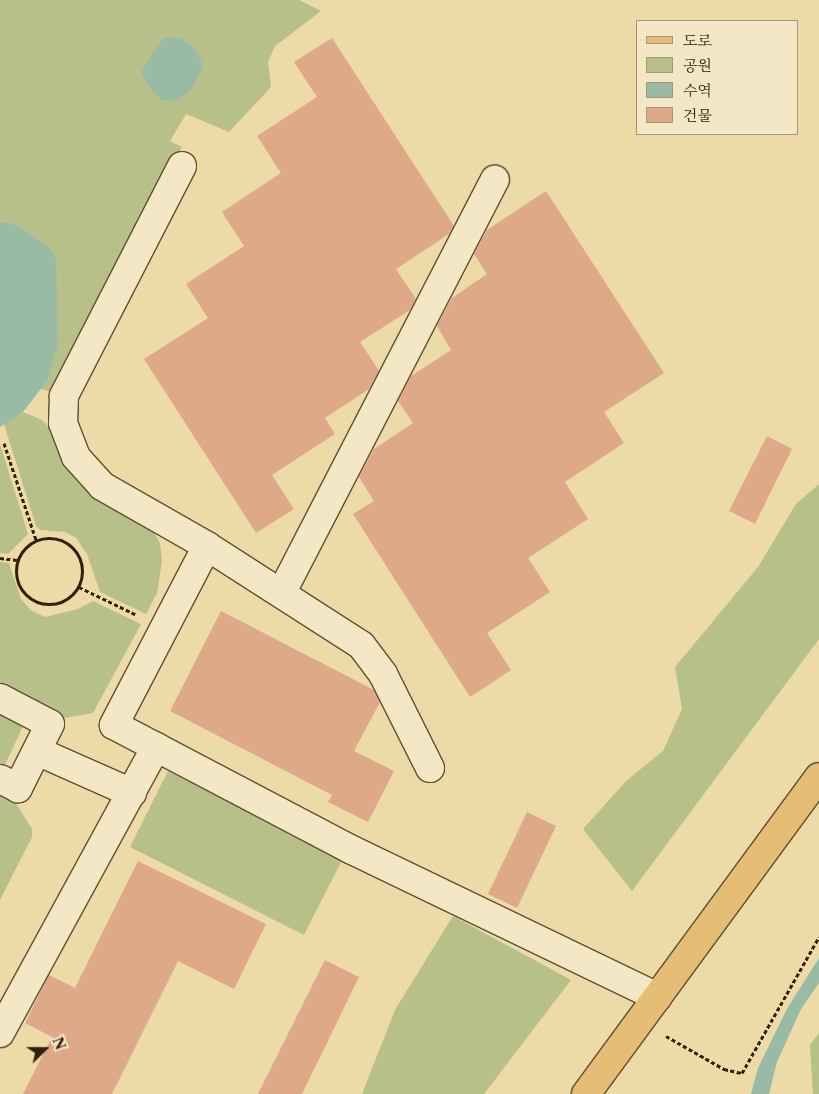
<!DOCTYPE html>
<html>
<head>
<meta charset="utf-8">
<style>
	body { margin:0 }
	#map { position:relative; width:819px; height:1094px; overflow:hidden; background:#ecdaa7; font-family:"Libre Caslon Text","Noto Serif KR",serif }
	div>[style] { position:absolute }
	.green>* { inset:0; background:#b6c088 }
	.water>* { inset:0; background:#99bba6 }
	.building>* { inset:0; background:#dea988 }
	.path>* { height:3px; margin-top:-1.5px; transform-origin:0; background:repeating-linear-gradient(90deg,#33200c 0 4px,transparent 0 6.5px) }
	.path>.ring { margin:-1.5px; padding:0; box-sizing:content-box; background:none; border:3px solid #33200c; border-radius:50% }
	.roads { filter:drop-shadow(1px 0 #614e33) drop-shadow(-1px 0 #614e33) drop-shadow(0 1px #614e33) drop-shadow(0 -1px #614e33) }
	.minor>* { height:28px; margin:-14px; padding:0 14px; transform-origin:14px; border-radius:14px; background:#f3e7c6 }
	.major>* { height:28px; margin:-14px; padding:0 14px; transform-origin:14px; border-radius:14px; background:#e6bd74 }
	span { translate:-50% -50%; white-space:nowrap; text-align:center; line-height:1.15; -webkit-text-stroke:5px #f3e7c6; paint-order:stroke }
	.legend { position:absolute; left:636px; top:20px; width:162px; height:115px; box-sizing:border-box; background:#f3e7c6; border:1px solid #a6977c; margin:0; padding:6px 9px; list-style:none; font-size:15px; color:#33200c }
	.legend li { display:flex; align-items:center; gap:10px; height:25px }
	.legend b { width:25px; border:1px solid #a6977c }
	.north { position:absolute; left:20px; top:1024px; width:50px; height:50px; -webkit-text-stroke:4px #f3e7c6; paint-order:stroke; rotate:68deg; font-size:14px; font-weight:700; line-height:20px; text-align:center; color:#33200c }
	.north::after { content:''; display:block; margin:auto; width:18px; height:22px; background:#33200c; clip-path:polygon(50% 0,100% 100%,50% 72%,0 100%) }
</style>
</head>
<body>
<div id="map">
	<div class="green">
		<i style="clip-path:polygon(0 0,299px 0,321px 11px,275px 46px,268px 62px,271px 87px,229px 132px,186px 114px,170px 141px,182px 147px,61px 394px,40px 389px,47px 381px,48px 246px,21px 227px,0 223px)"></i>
		<i style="clip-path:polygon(23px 412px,42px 420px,150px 526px,160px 543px,162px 561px,157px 593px,146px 614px,100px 592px,87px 554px,76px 538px,65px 532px,40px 530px,36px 526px,4px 424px)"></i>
		<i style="clip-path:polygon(0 444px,28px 534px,8px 554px,0 553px)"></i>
		<i style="clip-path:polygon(819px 484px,819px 639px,632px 891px,583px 829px,627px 780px,663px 751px,682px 709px,675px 667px,758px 567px,796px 504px)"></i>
		<i style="clip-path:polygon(0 562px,9px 563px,21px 599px,32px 611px,45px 617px,78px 609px,93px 601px,141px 624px,93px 713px,65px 718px,40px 712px,0 694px)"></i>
		<i style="clip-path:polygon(0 710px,25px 722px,2px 771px,0 770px)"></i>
		<i style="clip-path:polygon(168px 771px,342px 860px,304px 935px,130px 847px)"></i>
		<i style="clip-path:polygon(0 786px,13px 799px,32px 829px,32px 837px,0 900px)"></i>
		<i style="clip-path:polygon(453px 916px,571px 980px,484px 1094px,362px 1094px,395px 1010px)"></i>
		<i style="clip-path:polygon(819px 1033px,819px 1094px,813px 1094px,810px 1045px)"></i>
	</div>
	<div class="water">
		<i style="clip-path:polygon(164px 37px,180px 38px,195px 48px,203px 66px,192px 88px,177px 101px,161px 100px,150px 88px,141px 72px)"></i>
		<i style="clip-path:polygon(3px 222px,21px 227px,48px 246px,56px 260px,58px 344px,47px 381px,23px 412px,0 427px,0 223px)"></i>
		<i style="clip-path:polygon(819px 958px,819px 983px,801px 1009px,777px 1062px,769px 1094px,751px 1094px,758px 1068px,788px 1007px)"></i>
	</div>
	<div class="building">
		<i style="clip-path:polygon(332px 38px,454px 226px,449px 234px,396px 269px,416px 299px,410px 310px,360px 342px,379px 371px,369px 389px,325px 418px,335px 434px,272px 475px,294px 509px,256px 533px,144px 359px,208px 318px,186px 284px,244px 246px,222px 212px,281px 173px,257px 136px,317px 97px,294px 62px)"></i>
		<i style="clip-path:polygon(546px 191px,664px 373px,604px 412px,624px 443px,565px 482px,588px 519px,528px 558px,550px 592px,487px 633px,511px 670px,470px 697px,353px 514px,374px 501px,359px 477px,374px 449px,413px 423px,398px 401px,411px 376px,451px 350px,437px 326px,452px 298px,487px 274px,474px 254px,487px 230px)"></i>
		<i style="clip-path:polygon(767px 436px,792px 449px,755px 524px,729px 511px)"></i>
		<i style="clip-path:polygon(221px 611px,374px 690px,380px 702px,354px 751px,394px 771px,368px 822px,328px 802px,332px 795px,170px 711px)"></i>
		<i style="clip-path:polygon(527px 812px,556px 826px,517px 908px,488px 894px)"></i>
		<i style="clip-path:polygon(138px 861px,266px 924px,234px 989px,178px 961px,112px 1094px,23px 1094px,52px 1037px,25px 1023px,49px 975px,75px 988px)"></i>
		<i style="clip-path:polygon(325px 960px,359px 977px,302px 1094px,258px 1094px)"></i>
	</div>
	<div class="path">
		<i style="left:4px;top:443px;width:102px;rotate:71.7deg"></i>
		<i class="ring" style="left:16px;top:538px;width:63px;height:63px"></i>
		<i style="left:0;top:558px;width:17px;rotate:7deg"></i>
		<i style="left:79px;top:587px;width:64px;rotate:25.8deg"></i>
		<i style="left:666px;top:1036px;width:67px;rotate:29.6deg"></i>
		<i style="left:724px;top:1069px;width:18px;rotate:13deg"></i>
		<i style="left:742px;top:1073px;width:156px;rotate:-60.5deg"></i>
	</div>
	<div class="roads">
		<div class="minor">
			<i style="left:182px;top:166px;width:259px;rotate:117.2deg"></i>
			<i style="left:64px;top:396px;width:27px;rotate:92deg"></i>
			<i style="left:63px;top:423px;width:36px;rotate:69deg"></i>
			<i style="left:76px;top:457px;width:39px;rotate:48deg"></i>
			<i style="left:102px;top:486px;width:121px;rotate:29.7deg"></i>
			<i style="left:282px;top:592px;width:464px;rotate:-62.7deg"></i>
			<i style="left:0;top:698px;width:56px;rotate:27.5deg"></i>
			<i style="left:50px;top:724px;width:72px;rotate:116.6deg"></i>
			<i style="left:18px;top:788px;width:20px;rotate:-153deg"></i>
			<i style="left:37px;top:751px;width:104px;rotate:23.9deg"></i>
			<i style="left:430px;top:768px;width:105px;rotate:-116.6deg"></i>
			<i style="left:383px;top:674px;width:36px;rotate:-127deg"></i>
			<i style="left:361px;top:645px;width:183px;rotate:-147.3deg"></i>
			<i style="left:207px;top:546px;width:202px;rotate:117.5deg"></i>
			<i style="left:114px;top:725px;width:269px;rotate:27.7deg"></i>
			<i style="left:352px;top:850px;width:339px;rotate:25.7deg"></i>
			<i style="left:0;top:1033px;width:326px;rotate:-61.4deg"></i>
		</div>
		<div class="major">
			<i style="left:586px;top:1094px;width:393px;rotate:-53.7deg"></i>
		</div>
	</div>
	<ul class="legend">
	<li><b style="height:6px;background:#e6bd74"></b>도로</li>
	<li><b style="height:14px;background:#b6c088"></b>공원</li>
	<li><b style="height:14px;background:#99bba6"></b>수역</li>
	<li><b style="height:14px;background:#dea988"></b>건물</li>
	</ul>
	<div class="north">N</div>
</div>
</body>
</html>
